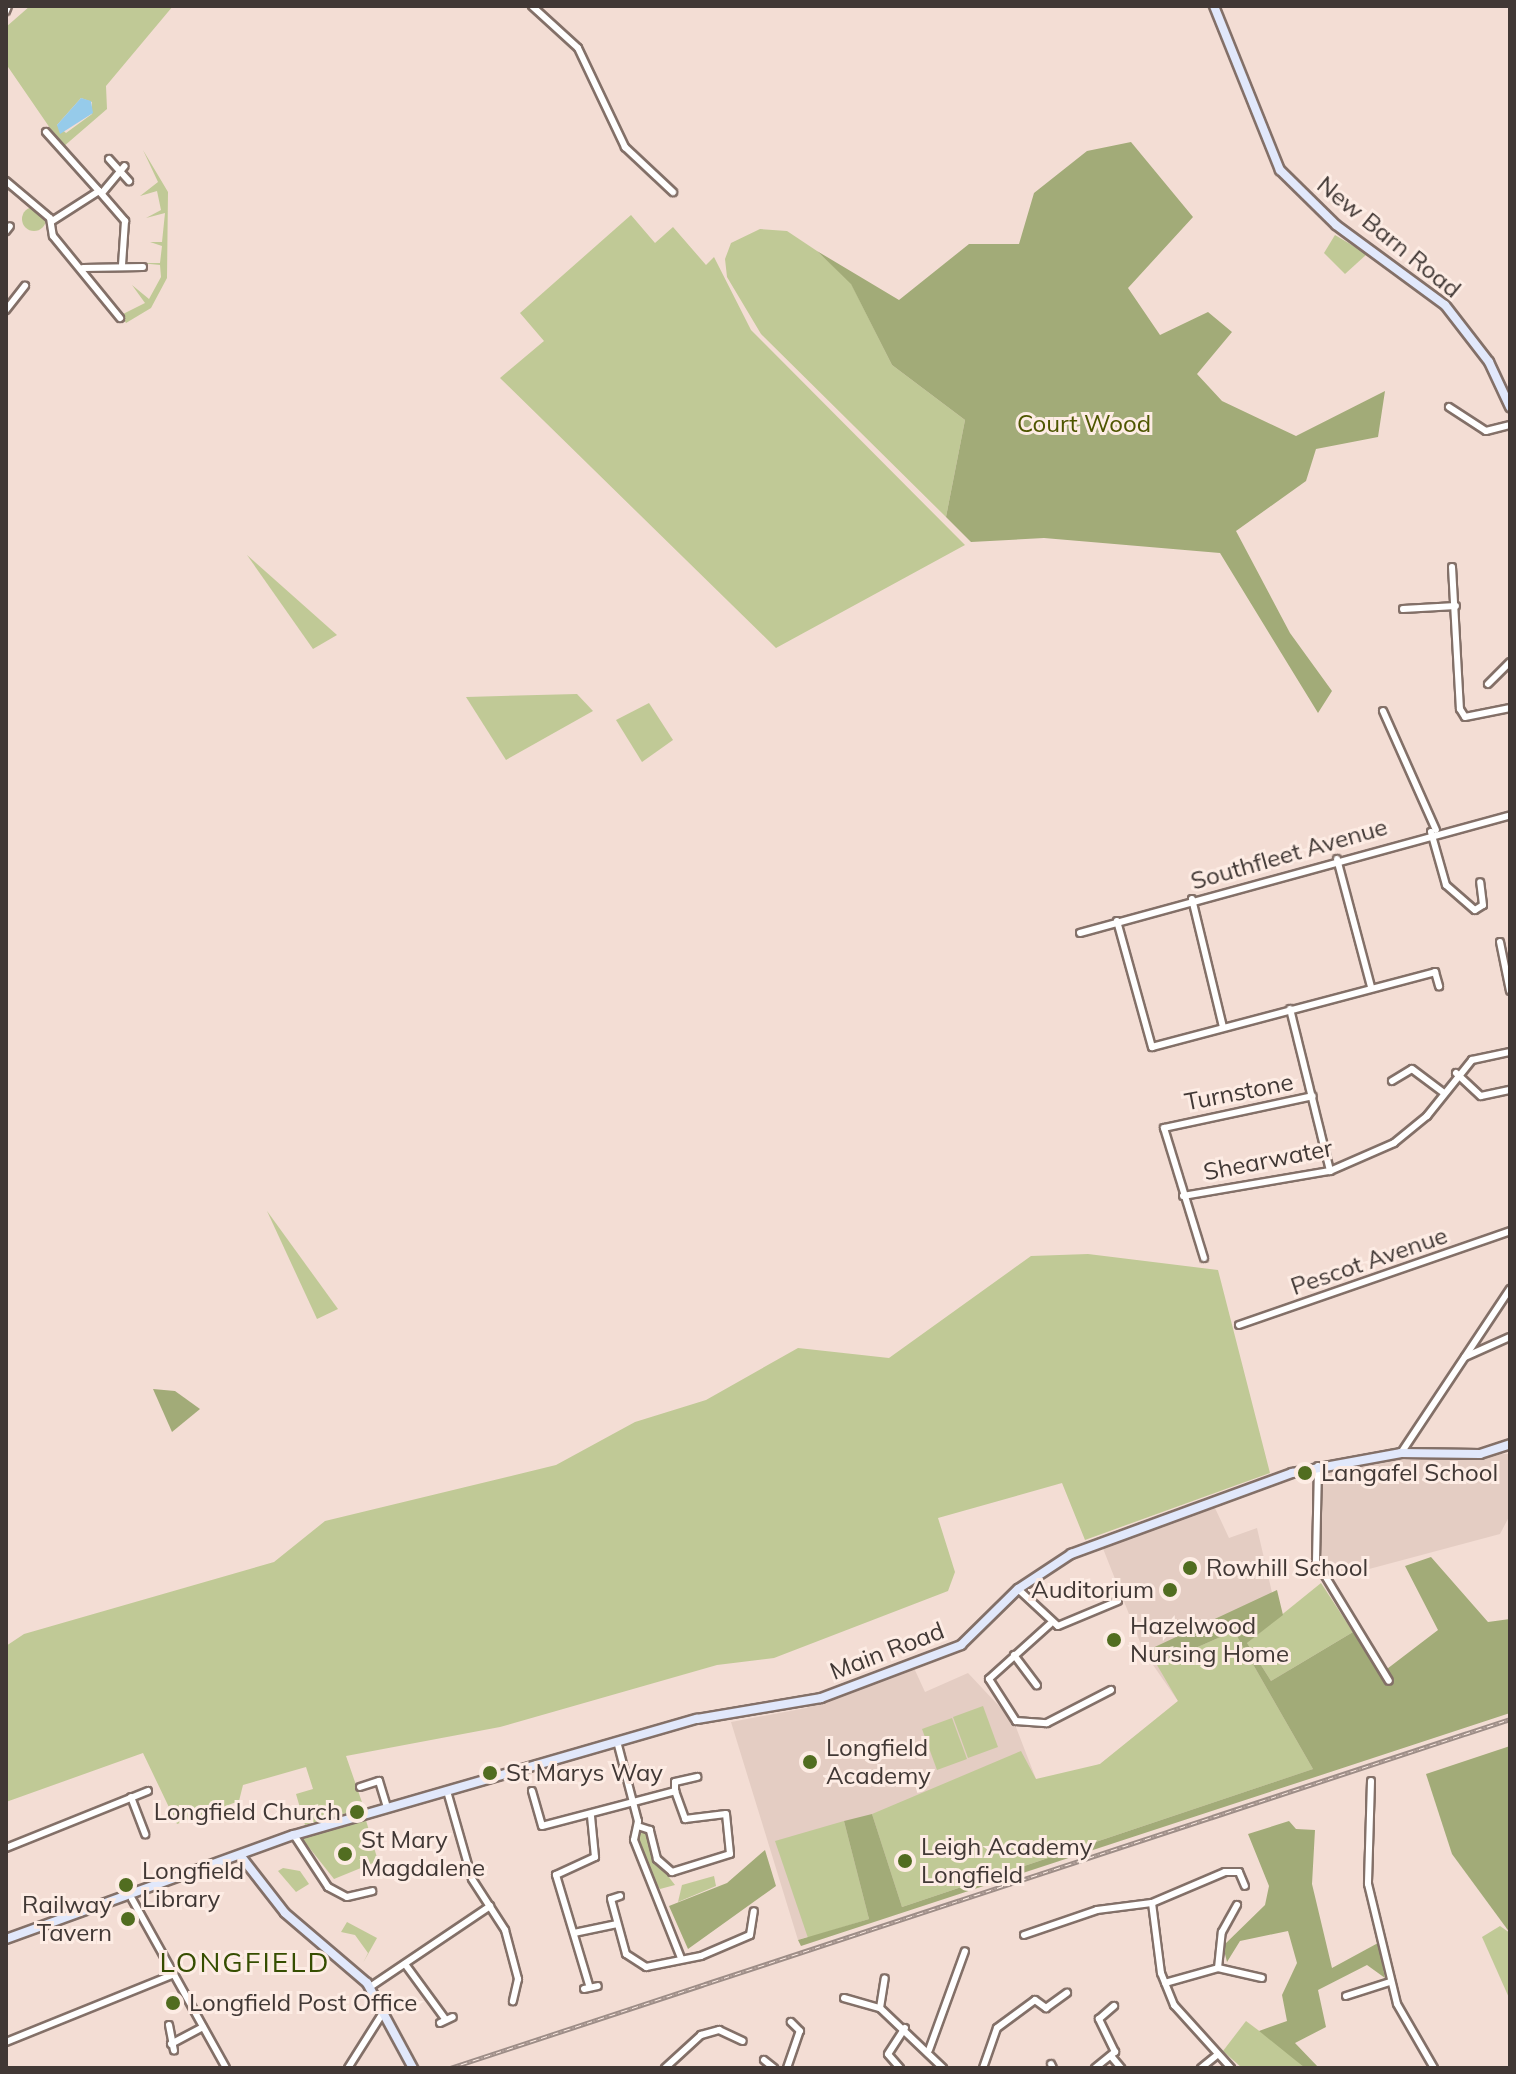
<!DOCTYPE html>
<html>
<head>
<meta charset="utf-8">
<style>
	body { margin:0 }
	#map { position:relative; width:1516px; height:2074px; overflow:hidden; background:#f3ddd4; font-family:Mulish,sans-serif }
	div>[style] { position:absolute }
	.education>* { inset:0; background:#e4cdc3 }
	.green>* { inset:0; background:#c0c996 }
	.round { border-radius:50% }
	.forest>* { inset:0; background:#a2ab78 }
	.water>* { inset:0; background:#96cbea }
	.roads { filter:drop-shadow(2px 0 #837068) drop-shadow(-2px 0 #837068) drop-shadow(0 2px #837068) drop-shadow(0 -2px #837068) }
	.street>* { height:6px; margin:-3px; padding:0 3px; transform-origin:3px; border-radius:3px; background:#fff }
	.secondary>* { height:8px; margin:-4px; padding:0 4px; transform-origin:4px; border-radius:4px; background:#e1e8fb }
	.rail>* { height:5px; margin-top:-2.5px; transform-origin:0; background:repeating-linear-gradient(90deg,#fdece4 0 6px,#9d8d87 0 12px); box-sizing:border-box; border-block:2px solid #9d8d87 }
	.dots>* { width:22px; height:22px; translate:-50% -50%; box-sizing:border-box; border:4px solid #fdece4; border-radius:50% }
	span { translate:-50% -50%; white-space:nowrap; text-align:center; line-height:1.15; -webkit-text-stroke:6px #fdece4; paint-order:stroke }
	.street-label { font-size:24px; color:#413835 }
	.park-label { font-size:24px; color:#4e5600 }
	.poi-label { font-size:24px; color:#413835 }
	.left { translate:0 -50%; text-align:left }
	.right { translate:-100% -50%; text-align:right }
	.quarter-label { font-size:28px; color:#364e01; letter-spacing:2px }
	.frame { position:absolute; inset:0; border:8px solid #413835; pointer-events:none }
</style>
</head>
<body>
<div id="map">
	<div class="education">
		<i style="clip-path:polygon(1510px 1454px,1510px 1515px,1500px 1534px,1328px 1580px,1316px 1557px,1319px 1472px,1403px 1455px)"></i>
		<i style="clip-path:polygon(1215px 1508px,1229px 1538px,1257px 1528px,1313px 1769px,798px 1940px,731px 1722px,806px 1708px,914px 1668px,925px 1692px,968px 1673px,1014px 1722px,1036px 1779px,1051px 1781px,1100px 1764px,1178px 1701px,1144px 1652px,1102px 1546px)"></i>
	</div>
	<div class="green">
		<i style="clip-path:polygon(evenodd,30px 6px,173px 6px,106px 86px,107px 109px,63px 147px,6px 64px,6px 27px,30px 6px,81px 98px,92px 102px,92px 114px,66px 133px,57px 125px,81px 98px)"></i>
		<i style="clip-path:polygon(143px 150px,168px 192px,167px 278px,151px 308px,126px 323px,117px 309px,123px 314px,145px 303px,132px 285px,149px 299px,161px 277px,160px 265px,140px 263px,160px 263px,162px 246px,150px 242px,162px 242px,165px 213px,146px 218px,161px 210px,157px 191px,140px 196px,158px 182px)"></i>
		<i class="round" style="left:22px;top:207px;width:24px;height:24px"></i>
		<i style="clip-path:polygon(631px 215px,655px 243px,673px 227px,706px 265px,714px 257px,751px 330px,965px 545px,776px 648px,500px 378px,544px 341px,520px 313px)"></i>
		<i style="clip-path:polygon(760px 229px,787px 231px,817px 251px,851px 283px,892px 365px,965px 420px,946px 517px,761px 334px,727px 277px,725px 259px,731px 243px)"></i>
		<i style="clip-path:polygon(1335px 235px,1367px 254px,1345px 274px,1324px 253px)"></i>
		<i style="clip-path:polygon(247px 555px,337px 635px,313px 649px)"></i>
		<i style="clip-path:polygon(577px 694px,593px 711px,506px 760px,466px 697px)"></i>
		<i style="clip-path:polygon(649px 703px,673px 740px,642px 762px,616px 720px)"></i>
		<i style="clip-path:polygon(267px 1211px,338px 1309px,317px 1319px)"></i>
		<i style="clip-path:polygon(1088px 1254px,1218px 1270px,1270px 1473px,1085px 1540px,1062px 1483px,938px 1518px,955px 1572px,948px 1591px,774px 1658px,717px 1665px,500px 1727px,346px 1756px,364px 1808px,305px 1825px,296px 1794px,313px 1789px,306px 1767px,243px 1785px,239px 1801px,177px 1824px,143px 1753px,6px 1802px,6px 1646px,24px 1634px,274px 1562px,325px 1521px,556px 1465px,635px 1422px,706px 1400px,798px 1348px,889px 1358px,1031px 1256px)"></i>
		<i style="clip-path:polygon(1321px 1583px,1353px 1632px,1271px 1681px,1247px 1643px)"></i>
		<i style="clip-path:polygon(1234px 1631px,1313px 1769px,902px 1907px,872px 1814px,1021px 1751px,1036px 1779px,1100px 1764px,1178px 1701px,1157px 1665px)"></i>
		<i style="clip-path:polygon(983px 1706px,998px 1747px,968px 1758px,953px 1717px)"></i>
		<i style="clip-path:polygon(952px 1718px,967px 1759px,937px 1770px,922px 1729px)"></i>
		<i style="clip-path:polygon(365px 1817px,378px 1861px,334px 1879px,300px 1836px)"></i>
		<i style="clip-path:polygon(844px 1821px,869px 1919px,808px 1938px,775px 1841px)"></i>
		<i style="clip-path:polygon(645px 1829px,654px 1858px,675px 1885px,660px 1889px,646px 1869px,636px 1839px)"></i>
		<i style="clip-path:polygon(283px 1868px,300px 1871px,309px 1884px,296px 1892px,278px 1871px)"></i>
		<i style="clip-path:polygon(714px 1876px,716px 1886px,678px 1902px,682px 1885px)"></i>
		<i style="clip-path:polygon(347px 1922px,377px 1938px,363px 1963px,368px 1953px,355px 1935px,341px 1932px)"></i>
		<i style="clip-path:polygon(1500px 1926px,1510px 1933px,1510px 2000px,1482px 1937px)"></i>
		<i style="clip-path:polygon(1246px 2021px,1286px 2051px,1305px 2068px,1242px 2068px,1223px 2051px)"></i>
	</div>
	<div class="forest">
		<i style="clip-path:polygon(1131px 142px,1193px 217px,1128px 288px,1160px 335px,1208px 312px,1232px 332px,1197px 374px,1222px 401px,1296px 436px,1385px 391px,1378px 437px,1316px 449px,1306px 481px,1236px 531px,1290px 633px,1332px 691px,1318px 713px,1220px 553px,1044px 538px,971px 542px,946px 517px,965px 420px,892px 365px,851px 284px,817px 251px,899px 300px,969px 244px,1019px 244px,1034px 193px,1087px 151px)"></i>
		<i style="clip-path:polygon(153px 1389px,175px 1391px,200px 1409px,172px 1432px)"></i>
		<i style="clip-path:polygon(1431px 1557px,1488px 1622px,1510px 1619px,1510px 1713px,801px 1946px,798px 1940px,869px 1919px,844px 1821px,872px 1814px,902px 1907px,1313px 1769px,1234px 1631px,1157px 1665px,1144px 1652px,1277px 1590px,1283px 1615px,1247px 1643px,1271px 1681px,1353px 1632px,1383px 1672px,1438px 1630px,1405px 1566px)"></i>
		<i style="clip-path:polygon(1510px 1746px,1510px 1933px,1452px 1854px,1426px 1774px)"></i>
		<i style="clip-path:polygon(1289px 1821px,1296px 1829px,1315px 1830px,1312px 1884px,1332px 1968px,1378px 1943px,1385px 1978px,1367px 1965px,1318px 1990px,1326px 2027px,1295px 2043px,1319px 2068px,1305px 2068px,1259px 2031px,1287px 2021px,1282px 1995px,1297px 1963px,1288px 1931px,1240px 1941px,1227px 1962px,1223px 1946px,1265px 1905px,1269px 1886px,1248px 1834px)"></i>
		<i style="clip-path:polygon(765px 1850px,776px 1886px,688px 1949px,669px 1906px,727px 1883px)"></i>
	</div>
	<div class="water">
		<i style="clip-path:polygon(81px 98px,91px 101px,93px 113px,60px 134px,57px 125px)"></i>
	</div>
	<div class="roads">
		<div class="street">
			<i style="left:532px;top:6px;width:62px;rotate:42.4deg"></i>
			<i style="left:578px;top:48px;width:110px;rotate:64.6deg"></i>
			<i style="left:625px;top:147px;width:66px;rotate:43.2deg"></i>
			<i style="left:6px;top:11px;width:5px;rotate:-68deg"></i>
			<i style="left:46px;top:132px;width:79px;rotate:48.1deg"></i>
			<i style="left:99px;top:191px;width:56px;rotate:147.4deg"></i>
			<i style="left:109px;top:159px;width:30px;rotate:48deg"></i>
			<i style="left:6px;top:181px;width:57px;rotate:40.1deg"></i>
			<i style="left:50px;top:218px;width:18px;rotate:81deg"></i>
			<i style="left:53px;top:236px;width:106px;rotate:50.7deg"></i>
			<i style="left:99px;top:191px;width:40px;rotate:49deg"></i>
			<i style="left:125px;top:221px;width:44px;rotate:93.9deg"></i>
			<i style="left:102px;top:193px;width:35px;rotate:-50deg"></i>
			<i style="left:6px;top:231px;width:6px;rotate:-51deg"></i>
			<i style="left:83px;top:268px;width:60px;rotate:-1deg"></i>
			<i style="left:6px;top:310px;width:31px;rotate:-52deg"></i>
			<i style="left:1449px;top:407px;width:44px;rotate:33deg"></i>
			<i style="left:1486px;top:431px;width:25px;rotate:-14deg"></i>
			<i style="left:1452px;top:567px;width:142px;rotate:86.8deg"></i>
			<i style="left:1460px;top:709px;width:9px;rotate:58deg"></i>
			<i style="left:1465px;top:717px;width:46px;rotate:-11.3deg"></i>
			<i style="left:1403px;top:609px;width:53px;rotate:-3.2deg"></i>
			<i style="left:1488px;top:684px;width:31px;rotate:-45deg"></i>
			<i style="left:1383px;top:711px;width:130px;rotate:66deg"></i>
			<i style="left:1431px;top:832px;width:55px;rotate:74.2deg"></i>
			<i style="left:1446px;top:885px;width:38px;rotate:41deg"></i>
			<i style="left:1475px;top:910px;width:9px;rotate:-32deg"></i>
			<i style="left:1483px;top:905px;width:23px;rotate:-97deg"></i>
			<i style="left:1337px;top:859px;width:132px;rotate:75.1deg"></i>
			<i style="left:1192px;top:899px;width:132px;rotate:76.4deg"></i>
			<i style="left:1117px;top:921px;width:131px;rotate:74.5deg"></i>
			<i style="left:1152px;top:1047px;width:293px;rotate:-14.8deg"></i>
			<i style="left:1435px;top:972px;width:15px;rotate:74deg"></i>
			<i style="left:1080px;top:933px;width:446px;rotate:-15.3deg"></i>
			<i style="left:1500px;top:942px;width:50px;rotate:78.5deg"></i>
			<i style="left:1290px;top:1009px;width:167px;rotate:76.1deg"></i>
			<i style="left:1456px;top:1073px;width:34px;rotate:43deg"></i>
			<i style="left:1481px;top:1096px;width:30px;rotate:-12deg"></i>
			<i style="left:1392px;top:1081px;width:23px;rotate:-31deg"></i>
			<i style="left:1412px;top:1069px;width:39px;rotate:37deg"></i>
			<i style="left:1183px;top:1196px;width:149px;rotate:-9.7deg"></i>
			<i style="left:1330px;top:1171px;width:70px;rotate:-23.6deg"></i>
			<i style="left:1394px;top:1143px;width:43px;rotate:-39.3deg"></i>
			<i style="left:1427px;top:1116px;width:72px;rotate:-51.2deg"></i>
			<i style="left:1472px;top:1060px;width:39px;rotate:-12deg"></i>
			<i style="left:1204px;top:1258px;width:136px;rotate:-107.1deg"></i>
			<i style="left:1164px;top:1128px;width:152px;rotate:-12.1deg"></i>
			<i style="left:1239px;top:1325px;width:287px;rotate:-19.1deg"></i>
			<i style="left:1465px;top:1357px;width:49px;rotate:-24deg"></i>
			<i style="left:1401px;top:1453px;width:197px;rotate:-56.4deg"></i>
			<i style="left:1318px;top:1466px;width:95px;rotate:91.2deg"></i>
			<i style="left:1316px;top:1561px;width:140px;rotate:58.7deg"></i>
			<i style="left:1018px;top:1589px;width:54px;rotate:42.8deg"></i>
			<i style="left:1058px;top:1626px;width:65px;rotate:-22.6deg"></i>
			<i style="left:1050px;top:1624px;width:82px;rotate:138deg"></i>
			<i style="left:989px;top:1679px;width:50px;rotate:57.3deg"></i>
			<i style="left:1016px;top:1721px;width:31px;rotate:4deg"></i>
			<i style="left:1047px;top:1723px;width:72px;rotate:-27.3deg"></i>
			<i style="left:1014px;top:1655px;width:38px;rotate:53deg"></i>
			<i style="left:618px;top:1745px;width:79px;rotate:75.3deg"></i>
			<i style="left:638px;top:1821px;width:19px;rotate:102deg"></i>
			<i style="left:634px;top:1840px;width:127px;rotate:68.3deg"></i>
			<i style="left:1371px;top:1781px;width:103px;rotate:91.7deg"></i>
			<i style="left:1368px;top:1884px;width:123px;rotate:76.4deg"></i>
			<i style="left:1397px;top:2004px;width:74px;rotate:60deg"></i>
			<i style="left:360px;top:1787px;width:20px;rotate:-18deg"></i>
			<i style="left:379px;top:1781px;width:28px;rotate:73deg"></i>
			<i style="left:447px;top:1791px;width:91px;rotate:74.1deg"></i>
			<i style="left:472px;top:1879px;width:61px;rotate:57.1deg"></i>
			<i style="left:505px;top:1930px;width:51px;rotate:75.1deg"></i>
			<i style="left:518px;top:1979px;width:23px;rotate:103deg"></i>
			<i style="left:532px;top:1791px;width:36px;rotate:74deg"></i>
			<i style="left:542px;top:1826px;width:138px;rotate:-14.7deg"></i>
			<i style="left:675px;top:1791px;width:30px;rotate:70deg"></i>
			<i style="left:685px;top:1819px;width:41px;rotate:-7deg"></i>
			<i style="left:726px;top:1814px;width:40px;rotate:84.3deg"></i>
			<i style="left:730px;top:1854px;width:61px;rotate:162.8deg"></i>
			<i style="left:672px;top:1872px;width:20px;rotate:-139deg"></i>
			<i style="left:657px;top:1859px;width:30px;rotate:-104deg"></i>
			<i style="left:650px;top:1830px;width:13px;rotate:-162deg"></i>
			<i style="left:675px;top:1791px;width:9px;rotate:-90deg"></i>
			<i style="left:675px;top:1782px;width:23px;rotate:-13deg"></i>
			<i style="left:131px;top:1797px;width:40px;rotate:69deg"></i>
			<i style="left:294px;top:1835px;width:62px;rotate:56.8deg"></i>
			<i style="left:328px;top:1887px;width:21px;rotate:28deg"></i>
			<i style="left:347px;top:1897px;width:26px;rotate:-13deg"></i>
			<i style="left:6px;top:1848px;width:153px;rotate:-21.9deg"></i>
			<i style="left:620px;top:1896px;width:9px;rotate:162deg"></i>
			<i style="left:611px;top:1899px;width:57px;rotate:74.7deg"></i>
			<i style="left:626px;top:1954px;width:24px;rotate:33deg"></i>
			<i style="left:646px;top:1967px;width:56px;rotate:-11.3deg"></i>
			<i style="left:701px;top:1956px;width:53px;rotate:-23.2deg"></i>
			<i style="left:750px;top:1935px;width:24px;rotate:-81deg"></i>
			<i style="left:132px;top:1899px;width:193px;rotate:60.9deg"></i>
			<i style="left:1152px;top:1903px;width:71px;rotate:82.7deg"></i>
			<i style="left:1161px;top:1973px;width:35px;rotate:68deg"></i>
			<i style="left:1174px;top:2005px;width:85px;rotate:47.9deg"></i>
			<i style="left:574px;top:1933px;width:44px;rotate:-11.8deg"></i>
			<i style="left:1024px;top:1935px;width:77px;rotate:-18.9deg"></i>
			<i style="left:1097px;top:1910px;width:55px;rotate:-7.3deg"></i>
			<i style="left:1152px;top:1903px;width:79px;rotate:-23deg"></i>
			<i style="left:1225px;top:1872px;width:14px"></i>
			<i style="left:1239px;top:1872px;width:15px;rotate:67deg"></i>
			<i style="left:405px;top:1964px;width:69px;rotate:53.8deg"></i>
			<i style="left:1218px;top:1968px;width:36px;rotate:-84deg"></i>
			<i style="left:1222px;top:1932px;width:31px;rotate:-61deg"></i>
			<i style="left:1165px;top:1983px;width:55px;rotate:-15.8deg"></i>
			<i style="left:1218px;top:1968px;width:45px;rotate:12.8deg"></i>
			<i style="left:589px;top:1985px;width:115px;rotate:-106.7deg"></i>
			<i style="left:556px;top:1875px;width:43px;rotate:-24.8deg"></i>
			<i style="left:595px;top:1857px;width:41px;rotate:-95.6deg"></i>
			<i style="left:370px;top:1987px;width:145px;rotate:-34deg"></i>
			<i style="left:584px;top:1989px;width:14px;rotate:-12deg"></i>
			<i style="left:1346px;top:1996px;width:46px;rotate:-17.7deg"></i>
			<i style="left:844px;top:1998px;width:37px;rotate:16deg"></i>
			<i style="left:880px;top:2008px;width:87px;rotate:43.6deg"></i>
			<i style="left:880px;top:2008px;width:30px;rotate:-81deg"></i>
			<i style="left:440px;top:2023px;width:14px;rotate:-25deg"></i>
			<i style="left:169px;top:2025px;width:26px;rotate:79deg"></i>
			<i style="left:6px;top:2042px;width:181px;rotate:-22deg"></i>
			<i style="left:171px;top:2044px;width:36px;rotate:-28deg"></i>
			<i style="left:929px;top:2050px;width:105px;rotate:-70deg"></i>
			<i style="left:1111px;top:2056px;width:16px;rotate:50deg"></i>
			<i style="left:764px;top:2060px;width:13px;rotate:39deg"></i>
			<i style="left:1051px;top:2064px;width:4px;rotate:63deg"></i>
			<i style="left:348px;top:2068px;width:67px;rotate:-57.7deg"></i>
			<i style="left:665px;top:2068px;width:49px;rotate:-42.5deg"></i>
			<i style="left:701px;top:2035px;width:19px;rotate:-16deg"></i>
			<i style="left:719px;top:2030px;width:26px;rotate:25deg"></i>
			<i style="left:787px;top:2068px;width:39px;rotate:-71deg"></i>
			<i style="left:800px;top:2031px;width:13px;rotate:-135deg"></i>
			<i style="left:900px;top:2068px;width:18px;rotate:-131deg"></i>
			<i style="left:888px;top:2054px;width:31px;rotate:-57deg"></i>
			<i style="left:983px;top:2068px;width:42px;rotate:-70.7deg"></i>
			<i style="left:997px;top:2028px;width:47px;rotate:-36.4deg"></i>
			<i style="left:1035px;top:2000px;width:14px;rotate:36deg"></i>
			<i style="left:1046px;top:2008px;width:26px;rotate:-36deg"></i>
			<i style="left:1095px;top:2068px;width:26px;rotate:-39deg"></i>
			<i style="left:1115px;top:2052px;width:37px;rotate:-116deg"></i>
			<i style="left:1099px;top:2019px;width:20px;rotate:-41deg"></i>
			<i style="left:1201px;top:2068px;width:21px;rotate:-39deg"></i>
		</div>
		<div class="secondary">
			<i style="left:1214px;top:6px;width:177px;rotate:68.1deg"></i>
			<i style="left:1280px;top:170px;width:78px;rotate:44.5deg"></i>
			<i style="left:1336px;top:225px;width:135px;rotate:36.3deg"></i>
			<i style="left:1445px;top:305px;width:72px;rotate:52.3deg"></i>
			<i style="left:1489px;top:362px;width:50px;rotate:65deg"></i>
			<i style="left:243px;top:1859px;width:68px;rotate:52.1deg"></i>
			<i style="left:285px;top:1913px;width:108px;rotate:40.5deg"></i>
			<i style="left:367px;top:1983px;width:97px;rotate:61.6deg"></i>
			<i style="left:6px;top:1939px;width:306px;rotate:-19.9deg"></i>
			<i style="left:294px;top:1835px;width:419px;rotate:-16.1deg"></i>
			<i style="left:697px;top:1719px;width:126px;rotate:-9.6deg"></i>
			<i style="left:821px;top:1698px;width:150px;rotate:-20.7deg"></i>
			<i style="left:961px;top:1645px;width:80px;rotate:-44.5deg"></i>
			<i style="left:1018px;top:1589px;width:64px;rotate:-33.4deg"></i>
			<i style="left:1071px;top:1554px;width:235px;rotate:-20.1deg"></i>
			<i style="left:1292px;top:1473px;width:111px;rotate:-10.4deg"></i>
			<i style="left:1401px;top:1453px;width:79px;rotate:0.7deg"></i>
			<i style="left:1480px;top:1454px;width:32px;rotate:-18deg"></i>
		</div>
	</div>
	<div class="rail">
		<i style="left:450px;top:2068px;width:1116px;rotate:-18.22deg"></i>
	</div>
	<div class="dots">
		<i style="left:1305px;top:1473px;background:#516d20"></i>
		<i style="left:1190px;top:1568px;background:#516d20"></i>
		<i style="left:1170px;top:1590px;background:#516d20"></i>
		<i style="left:1114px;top:1640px;background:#516d20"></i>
		<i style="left:810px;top:1762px;background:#516d20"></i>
		<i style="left:490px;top:1773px;background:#516d20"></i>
		<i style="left:357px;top:1812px;background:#516d20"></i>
		<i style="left:345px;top:1854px;background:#516d20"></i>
		<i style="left:905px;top:1861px;background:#516d20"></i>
		<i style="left:126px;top:1885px;background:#516d20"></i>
		<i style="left:128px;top:1919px;background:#516d20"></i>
		<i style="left:173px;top:2003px;background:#516d20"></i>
	</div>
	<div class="street-label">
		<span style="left:1389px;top:237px;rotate:39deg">New Barn Road</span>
		<span style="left:1289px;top:854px;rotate:-16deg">Southfleet Avenue</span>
		<span style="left:1239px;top:1092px;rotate:-11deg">Turnstone</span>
		<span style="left:1268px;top:1160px;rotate:-11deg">Shearwater</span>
		<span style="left:1369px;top:1261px;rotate:-19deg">Pescot Avenue</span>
		<span style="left:887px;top:1651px;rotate:-21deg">Main Road</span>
	</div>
	<div class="park-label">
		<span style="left:1084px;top:424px">Court Wood</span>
	</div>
	<div class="poi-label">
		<span class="left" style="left:1321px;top:1473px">Langafel School</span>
		<span class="left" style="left:1206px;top:1568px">Rowhill School</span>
		<span class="right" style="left:1154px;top:1590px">Auditorium</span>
		<span class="left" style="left:1130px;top:1640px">Hazelwood<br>Nursing Home</span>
		<span class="left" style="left:826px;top:1762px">Longfield<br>Academy</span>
		<span class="left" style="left:506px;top:1773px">St Marys Way</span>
		<span class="right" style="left:341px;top:1812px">Longfield Church</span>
		<span class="left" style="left:361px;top:1854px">St Mary<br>Magdalene</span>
		<span class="left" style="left:921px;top:1861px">Leigh Academy<br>Longfield</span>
		<span class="left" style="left:142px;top:1885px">Longfield<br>Library</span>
		<span class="right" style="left:112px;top:1919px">Railway<br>Tavern</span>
		<span class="left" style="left:189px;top:2003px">Longfield Post Office</span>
	</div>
	<div class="quarter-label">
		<span style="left:245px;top:1962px">LONGFIELD</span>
	</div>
	<div class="frame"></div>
</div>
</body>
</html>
